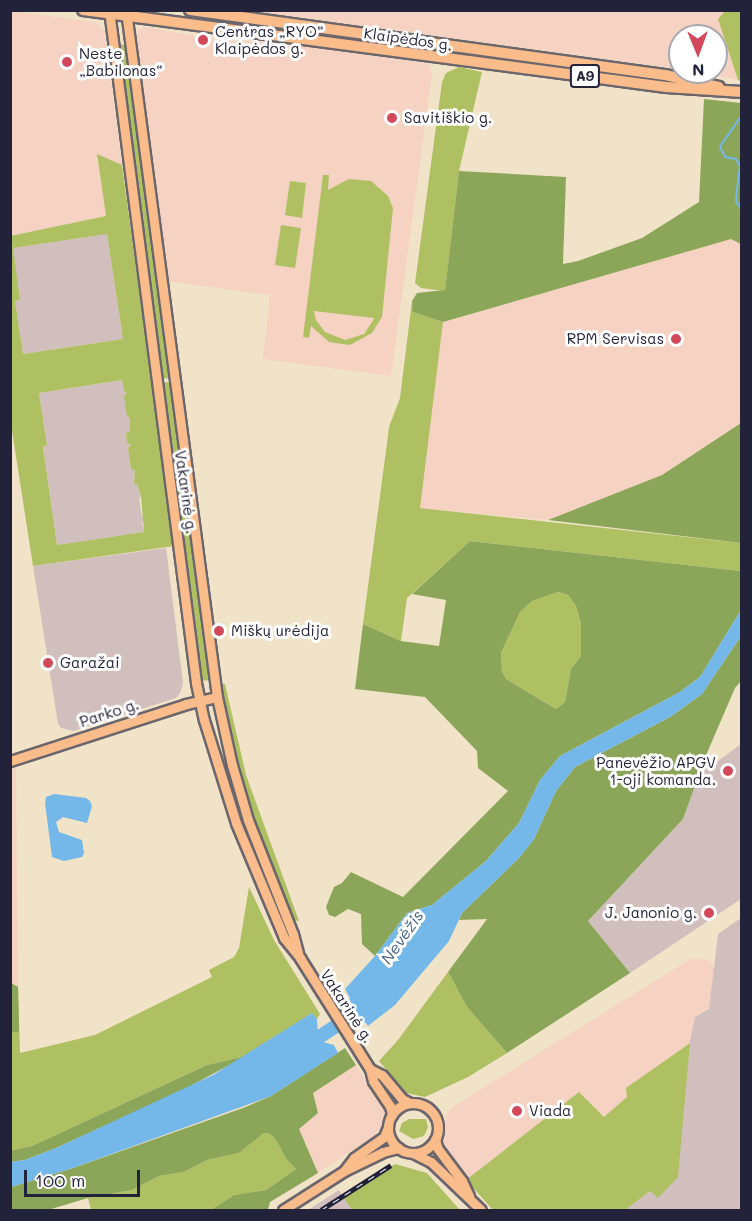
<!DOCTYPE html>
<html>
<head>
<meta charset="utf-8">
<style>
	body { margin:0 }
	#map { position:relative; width:752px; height:1221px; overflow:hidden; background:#f1e3c8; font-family:Mali,sans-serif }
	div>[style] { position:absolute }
	.built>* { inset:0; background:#f5d2c2 }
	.industrial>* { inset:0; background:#d1bfbd }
	.green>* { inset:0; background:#afc063 }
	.forest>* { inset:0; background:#8ba659 }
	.water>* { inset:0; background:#73b8e9 }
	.stream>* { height:2px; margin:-1px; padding:0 1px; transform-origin:1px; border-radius:1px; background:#73b8e9 }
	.river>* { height:14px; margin:-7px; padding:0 7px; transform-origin:7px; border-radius:7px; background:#73b8e9 }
	.roads { filter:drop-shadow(2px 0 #6a666c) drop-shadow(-2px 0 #6a666c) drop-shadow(0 2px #6a666c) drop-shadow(0 -2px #6a666c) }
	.major>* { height:9px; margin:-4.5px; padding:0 4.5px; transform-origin:4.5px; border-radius:4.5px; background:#f9bc8a }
	.major>.ring { margin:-4.5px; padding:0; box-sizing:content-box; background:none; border:9px solid #f9bc8a; border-radius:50% }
	.highway>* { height:10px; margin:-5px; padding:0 5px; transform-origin:5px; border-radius:5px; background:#f9bc8a }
	.rail>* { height:4.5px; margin-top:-2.25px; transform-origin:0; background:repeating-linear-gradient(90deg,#fff 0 7px,#22223b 0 14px); box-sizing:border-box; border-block:2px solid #22223b }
	.dots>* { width:16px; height:16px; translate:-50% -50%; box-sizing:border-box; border:3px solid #fff; border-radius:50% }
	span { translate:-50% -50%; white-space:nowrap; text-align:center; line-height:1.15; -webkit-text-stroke:6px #fff; paint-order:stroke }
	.shield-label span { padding:2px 4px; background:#fff; border:2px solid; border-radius:4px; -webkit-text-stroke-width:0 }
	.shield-label { font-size:14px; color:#22223b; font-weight:700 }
	.poi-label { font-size:15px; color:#22223b }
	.left { translate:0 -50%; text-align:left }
	.right { translate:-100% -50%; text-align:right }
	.street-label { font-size:15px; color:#22223b }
	.water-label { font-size:16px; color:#425e81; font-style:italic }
	.frame { position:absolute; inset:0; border:12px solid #22223b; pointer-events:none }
	.north { position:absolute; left:668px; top:24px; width:60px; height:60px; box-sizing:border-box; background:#fff; border:2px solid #a7a7b1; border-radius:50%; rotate:179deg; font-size:16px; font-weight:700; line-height:24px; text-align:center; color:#22223b }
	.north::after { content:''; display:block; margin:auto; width:21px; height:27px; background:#d1495b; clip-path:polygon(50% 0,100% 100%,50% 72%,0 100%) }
	.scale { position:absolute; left:24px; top:1170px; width:116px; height:27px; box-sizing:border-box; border:3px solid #22223b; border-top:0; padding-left:8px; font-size:18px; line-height:21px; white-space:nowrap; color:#22223b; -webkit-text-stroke:4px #fff; paint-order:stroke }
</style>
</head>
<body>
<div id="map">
	<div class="built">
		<i style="clip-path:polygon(11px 11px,96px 22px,104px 31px,122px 165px,97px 155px,106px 216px,11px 236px)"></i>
		<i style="clip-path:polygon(253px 11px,725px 11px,718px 19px,738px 80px,697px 72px,716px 72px,716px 36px,680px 36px,680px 69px)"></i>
		<i style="clip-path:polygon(147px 27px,222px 41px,271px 41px,429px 64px,432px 74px,391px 376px,263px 359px,270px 295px,165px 281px,133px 36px,137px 30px)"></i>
		<i style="clip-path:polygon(731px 239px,741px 244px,741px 423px,662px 475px,548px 520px,419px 508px,443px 322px)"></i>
		<i style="clip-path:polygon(16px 768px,18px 987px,10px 983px,10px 770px)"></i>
		<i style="clip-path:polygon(692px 958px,710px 961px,715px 970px,709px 1009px,695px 1017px,690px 1043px,626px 1088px,628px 1097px,604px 1117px,579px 1092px,466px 1180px,444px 1147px,445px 1118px,451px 1108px)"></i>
		<i style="clip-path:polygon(356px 1065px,385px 1111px,384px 1124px,375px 1135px,318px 1173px,299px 1129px,318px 1113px,313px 1093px)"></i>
	</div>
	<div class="industrial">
		<i style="clip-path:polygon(107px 234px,123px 339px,23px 354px,15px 301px,20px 300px,12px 248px)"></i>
		<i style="clip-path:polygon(122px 380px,124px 391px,127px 392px,125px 396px,127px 416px,131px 418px,130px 432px,126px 433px,127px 443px,131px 445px,128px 448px,131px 469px,135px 471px,134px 484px,137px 484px,141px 496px,139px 499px,142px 517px,145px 519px,142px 522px,144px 532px,57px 545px,43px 446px,47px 445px,39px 393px)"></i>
		<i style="clip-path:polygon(166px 548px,183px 683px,180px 693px,176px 698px,73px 731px,61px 728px,58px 724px,33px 566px)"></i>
		<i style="clip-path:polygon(741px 744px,741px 899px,630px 973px,588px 921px,683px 819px,707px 753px,718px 761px)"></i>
		<i style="clip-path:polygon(741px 918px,741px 1210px,625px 1210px,650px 1191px,658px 1197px,695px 1017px,709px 1009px,718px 934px)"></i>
		<i style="clip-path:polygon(339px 1190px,352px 1210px,308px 1210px)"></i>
	</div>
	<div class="green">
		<i style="clip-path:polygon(725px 11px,741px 11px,741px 81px,738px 80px,718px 19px)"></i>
		<i style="clip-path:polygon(147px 13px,221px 23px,243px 21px,413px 44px,413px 47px,331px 36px,299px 36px,147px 16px)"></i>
		<i style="clip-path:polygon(116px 44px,125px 45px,170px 378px,161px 379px)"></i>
		<i style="clip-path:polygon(459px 67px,482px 72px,459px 171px,445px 291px,421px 288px,415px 283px,442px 82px,446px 73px)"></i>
		<i style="clip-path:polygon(evenodd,97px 154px,122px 165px,174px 546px,33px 566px,11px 424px,10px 236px,106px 216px,97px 154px,107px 234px,123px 339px,23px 354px,15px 301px,20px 300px,13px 248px,107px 234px,97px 154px,122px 380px,124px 391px,127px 393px,124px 396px,127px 416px,130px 418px,130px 432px,126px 433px,127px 443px,131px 445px,128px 448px,131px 469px,135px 471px,134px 484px,137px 484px,141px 496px,144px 532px,57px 545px,43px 447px,47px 445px,39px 393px,122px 380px)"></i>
		<i style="clip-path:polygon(evenodd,323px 175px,329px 175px,328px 190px,349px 179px,371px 181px,388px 196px,393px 208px,382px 317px,372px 333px,350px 345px,329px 342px,311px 326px,309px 338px,303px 337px,323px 175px,314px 311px,374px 318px,374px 319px,364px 334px,345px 340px,325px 332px,316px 320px,314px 311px)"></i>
		<i style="clip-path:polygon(290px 181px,306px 183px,302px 218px,285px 215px)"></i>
		<i style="clip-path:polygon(281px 225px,301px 228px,295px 268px,275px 265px)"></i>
		<i style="clip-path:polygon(412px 301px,414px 312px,443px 322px,420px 508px,741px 543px,741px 571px,470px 541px,407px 598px,401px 641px,363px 624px,387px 443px,389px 427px,400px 398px)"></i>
		<i style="clip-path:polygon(170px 382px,210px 680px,201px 681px,161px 383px)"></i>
		<i style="clip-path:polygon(558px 592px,568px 595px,576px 606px,581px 624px,581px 656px,571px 669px,565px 702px,556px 709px,506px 679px,502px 671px,501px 653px,520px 612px,532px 601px)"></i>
		<i style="clip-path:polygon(220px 684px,225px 684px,246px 775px,299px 921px,291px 920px,252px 819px,235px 760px)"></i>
		<i style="clip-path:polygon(249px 887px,274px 940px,320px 1014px,317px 1019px,312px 1013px,246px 1056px,207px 1065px,32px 1146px,11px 1151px,10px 983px,18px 987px,20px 1053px,95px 1035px,212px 977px,209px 970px,234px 957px,239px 948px)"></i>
		<i style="clip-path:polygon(448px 972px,467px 1007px,507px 1053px,468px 1077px,425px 1097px,406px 1093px,379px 1061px,398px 1040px)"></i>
		<i style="clip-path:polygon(690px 1043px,678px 1177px,658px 1198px,650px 1191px,625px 1210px,493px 1210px,466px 1180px,579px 1092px,604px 1117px,627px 1097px,626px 1088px)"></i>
		<i style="clip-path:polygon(409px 1119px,426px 1119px,428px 1127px,424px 1136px,413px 1139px,399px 1131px,402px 1123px)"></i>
		<i style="clip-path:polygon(264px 1133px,269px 1133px,276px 1140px,287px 1160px,296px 1169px,266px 1190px,234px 1195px,211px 1210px,91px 1210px,88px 1198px,132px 1190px,159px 1176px,184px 1172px,207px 1160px,239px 1153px)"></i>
		<i style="clip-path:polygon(395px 1164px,427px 1173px,460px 1210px,352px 1210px,344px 1198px)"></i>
	</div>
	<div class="forest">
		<i style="clip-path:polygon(704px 99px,741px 103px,741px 244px,731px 239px,443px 322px,413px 312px,412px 301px,417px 293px,445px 290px,459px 171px,566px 177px,563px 264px,578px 261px,642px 238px,699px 202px)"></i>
		<i style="clip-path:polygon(741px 423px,741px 543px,548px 520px,662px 475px)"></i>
		<i style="clip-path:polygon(evenodd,470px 541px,741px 571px,741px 610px,700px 677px,680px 692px,560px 756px,540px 780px,519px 823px,486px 861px,432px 905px,407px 913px,375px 956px,362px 944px,361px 914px,348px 909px,335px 917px,329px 915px,326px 907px,334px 887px,342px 883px,351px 872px,403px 897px,508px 791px,478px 768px,477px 751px,425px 697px,355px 689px,363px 624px,401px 641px,439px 646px,446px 600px,412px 594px,470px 541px,558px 592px,568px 595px,576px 606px,581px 624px,581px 656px,571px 669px,565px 702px,556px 709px,506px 679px,502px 671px,501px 653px,520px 612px,532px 601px,558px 592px)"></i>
		<i style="clip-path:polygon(741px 636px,741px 681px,735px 688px,707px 753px,683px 819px,588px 921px,630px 973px,507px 1053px,467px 1007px,448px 972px,487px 919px,459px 920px,462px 913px,519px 858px,534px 839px,556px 791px,575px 767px,670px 717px,702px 694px)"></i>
		<i style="clip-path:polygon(11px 983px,18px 987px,19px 1032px,11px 1032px)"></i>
		<i style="clip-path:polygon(345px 1048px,356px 1065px,313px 1093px,318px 1113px,299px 1129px,318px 1173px,270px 1202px,268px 1210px,211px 1210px,234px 1195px,266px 1190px,296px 1169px,287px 1160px,276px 1140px,269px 1133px,264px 1133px,239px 1153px,207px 1160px,184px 1172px,159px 1176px,132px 1190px,88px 1198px,48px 1210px,11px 1210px,11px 1187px,73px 1168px,243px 1108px,271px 1096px)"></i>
		<i style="clip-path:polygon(246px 1056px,181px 1091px,56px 1148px,25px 1160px,11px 1162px,10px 1151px,32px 1146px,207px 1065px)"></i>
	</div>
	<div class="water">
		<i style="clip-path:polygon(741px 610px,741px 636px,702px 694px,670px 717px,575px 767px,556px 791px,534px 839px,519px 858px,462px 913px,449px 941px,395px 1005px,368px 1026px,365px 1022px,358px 1027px,343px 1005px,350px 998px,345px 989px,375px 956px,407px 913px,432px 905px,486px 861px,519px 823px,540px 780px,560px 756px,680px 692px,700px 677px)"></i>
		<i style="clip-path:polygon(54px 794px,86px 798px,90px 801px,92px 806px,87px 823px,63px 817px,56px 822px,59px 832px,82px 840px,84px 853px,82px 857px,64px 861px,52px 857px,45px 803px,46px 797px)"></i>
		<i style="clip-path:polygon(312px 1013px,317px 1019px,318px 1038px,323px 1042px,334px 1045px,338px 1053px,271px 1096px,73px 1168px,11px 1187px,11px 1162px,25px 1160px,56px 1148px,213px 1075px)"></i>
	</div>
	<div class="stream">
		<i style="left:742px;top:115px;width:39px;rotate:125deg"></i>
		<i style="left:720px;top:147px;width:11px;rotate:63deg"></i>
		<i style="left:725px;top:157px;width:11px;rotate:10deg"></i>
		<i style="left:736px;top:159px;width:8px;rotate:60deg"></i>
		<i style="left:740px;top:166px;width:35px;rotate:97deg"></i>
		<i style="left:736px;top:201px;width:12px;rotate:59deg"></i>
	</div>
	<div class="river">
		<i style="left:304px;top:1047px;width:73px;rotate:-33.3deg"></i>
	</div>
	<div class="roads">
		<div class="major">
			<i style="left:109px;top:10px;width:679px;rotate:82.63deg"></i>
			<i style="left:196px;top:683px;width:38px;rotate:78deg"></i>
			<i style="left:204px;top:720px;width:108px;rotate:72.7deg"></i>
			<i style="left:236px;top:823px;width:125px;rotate:67.3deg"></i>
			<i style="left:284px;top:938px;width:26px;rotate:51deg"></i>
			<i style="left:300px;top:958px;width:131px;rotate:57.8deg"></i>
			<i style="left:370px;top:1069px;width:12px;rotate:76deg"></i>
			<i style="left:373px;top:1081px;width:30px;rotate:56deg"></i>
			<i style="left:390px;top:1106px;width:9px;rotate:77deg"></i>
			<i style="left:126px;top:11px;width:692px;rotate:82.44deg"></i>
			<i style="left:217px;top:697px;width:70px;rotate:77.6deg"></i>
			<i style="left:232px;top:765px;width:57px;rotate:73.8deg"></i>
			<i style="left:248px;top:820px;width:123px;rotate:68.5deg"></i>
			<i style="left:293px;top:934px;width:20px;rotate:75deg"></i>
			<i style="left:10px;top:761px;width:185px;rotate:-17.9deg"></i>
			<i style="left:186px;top:704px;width:32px;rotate:-13deg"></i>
			<i style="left:370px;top:1069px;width:13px;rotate:27deg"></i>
			<i style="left:382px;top:1075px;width:31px;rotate:50deg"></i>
			<i style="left:402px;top:1099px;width:9px;rotate:27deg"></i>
			<i class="ring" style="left:388px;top:1103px;width:41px;height:41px"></i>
			<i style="left:435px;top:1140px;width:9px;rotate:72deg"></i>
			<i style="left:438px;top:1149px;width:40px;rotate:53deg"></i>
			<i style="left:462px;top:1181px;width:17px;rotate:65deg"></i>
			<i style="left:413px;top:1153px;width:20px;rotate:27deg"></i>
			<i style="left:431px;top:1162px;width:69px;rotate:43.8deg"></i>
			<i style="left:344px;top:1171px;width:16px;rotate:-52deg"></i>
			<i style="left:354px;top:1158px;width:37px;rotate:-35deg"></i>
			<i style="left:384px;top:1137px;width:11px;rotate:-68deg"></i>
			<i style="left:283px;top:1210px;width:72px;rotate:-32.6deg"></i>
			<i style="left:344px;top:1171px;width:43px;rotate:-26deg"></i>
			<i style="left:383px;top:1152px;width:16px;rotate:-15deg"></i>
		</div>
		<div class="highway">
			<i style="left:83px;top:10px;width:588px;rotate:7.52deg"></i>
			<i style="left:666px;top:87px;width:76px;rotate:3.8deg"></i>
			<i style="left:190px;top:10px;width:479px;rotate:7.8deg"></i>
			<i style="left:665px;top:75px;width:55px;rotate:12.5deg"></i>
		</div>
	</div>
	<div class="rail">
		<i style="left:321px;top:1210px;width:83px;rotate:-32.7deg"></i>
	</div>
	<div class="dots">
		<i style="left:203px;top:40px;background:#d1495b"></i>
		<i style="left:67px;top:62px;background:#d1495b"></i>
		<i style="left:392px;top:118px;background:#d1495b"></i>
		<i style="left:676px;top:339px;background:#d1495b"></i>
		<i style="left:219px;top:631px;background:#d1495b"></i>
		<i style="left:48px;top:663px;background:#d1495b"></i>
		<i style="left:728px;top:771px;background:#d1495b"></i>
		<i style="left:709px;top:913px;background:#d1495b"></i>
		<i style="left:517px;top:1111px;background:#d1495b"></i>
	</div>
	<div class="shield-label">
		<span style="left:585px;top:76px">A9</span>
	</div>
	<div class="poi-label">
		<span class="left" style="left:215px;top:40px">Centras „RYO“<br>Klaipėdos g.</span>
		<span class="left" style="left:79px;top:62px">Neste<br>„Babilonas“</span>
		<span class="left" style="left:404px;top:118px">Savitiškio g.</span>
		<span class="right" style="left:664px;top:339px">RPM Servisas</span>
		<span class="left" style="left:231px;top:631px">Miškų urėdija</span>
		<span class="left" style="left:60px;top:663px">Garažai</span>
		<span class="right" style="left:716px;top:771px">Panevėžio APGV<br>1-oji komanda.</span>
		<span class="right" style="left:697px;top:913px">J. Janonio g.</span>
		<span class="left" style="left:529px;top:1111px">Viada</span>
	</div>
	<div class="street-label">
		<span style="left:408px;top:39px;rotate:8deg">Klaipėdos g.</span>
		<span style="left:186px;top:492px;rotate:82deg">Vakarinė g.</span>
		<span style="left:109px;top:713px;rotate:-18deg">Parko g.</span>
		<span style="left:347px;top:1006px;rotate:57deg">Vakarinė g.</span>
	</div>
	<div class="water-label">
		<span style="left:402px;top:937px;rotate:-55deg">Nevėžis</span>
	</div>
	<div class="frame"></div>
	<div class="north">N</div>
	<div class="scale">100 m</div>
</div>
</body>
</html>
